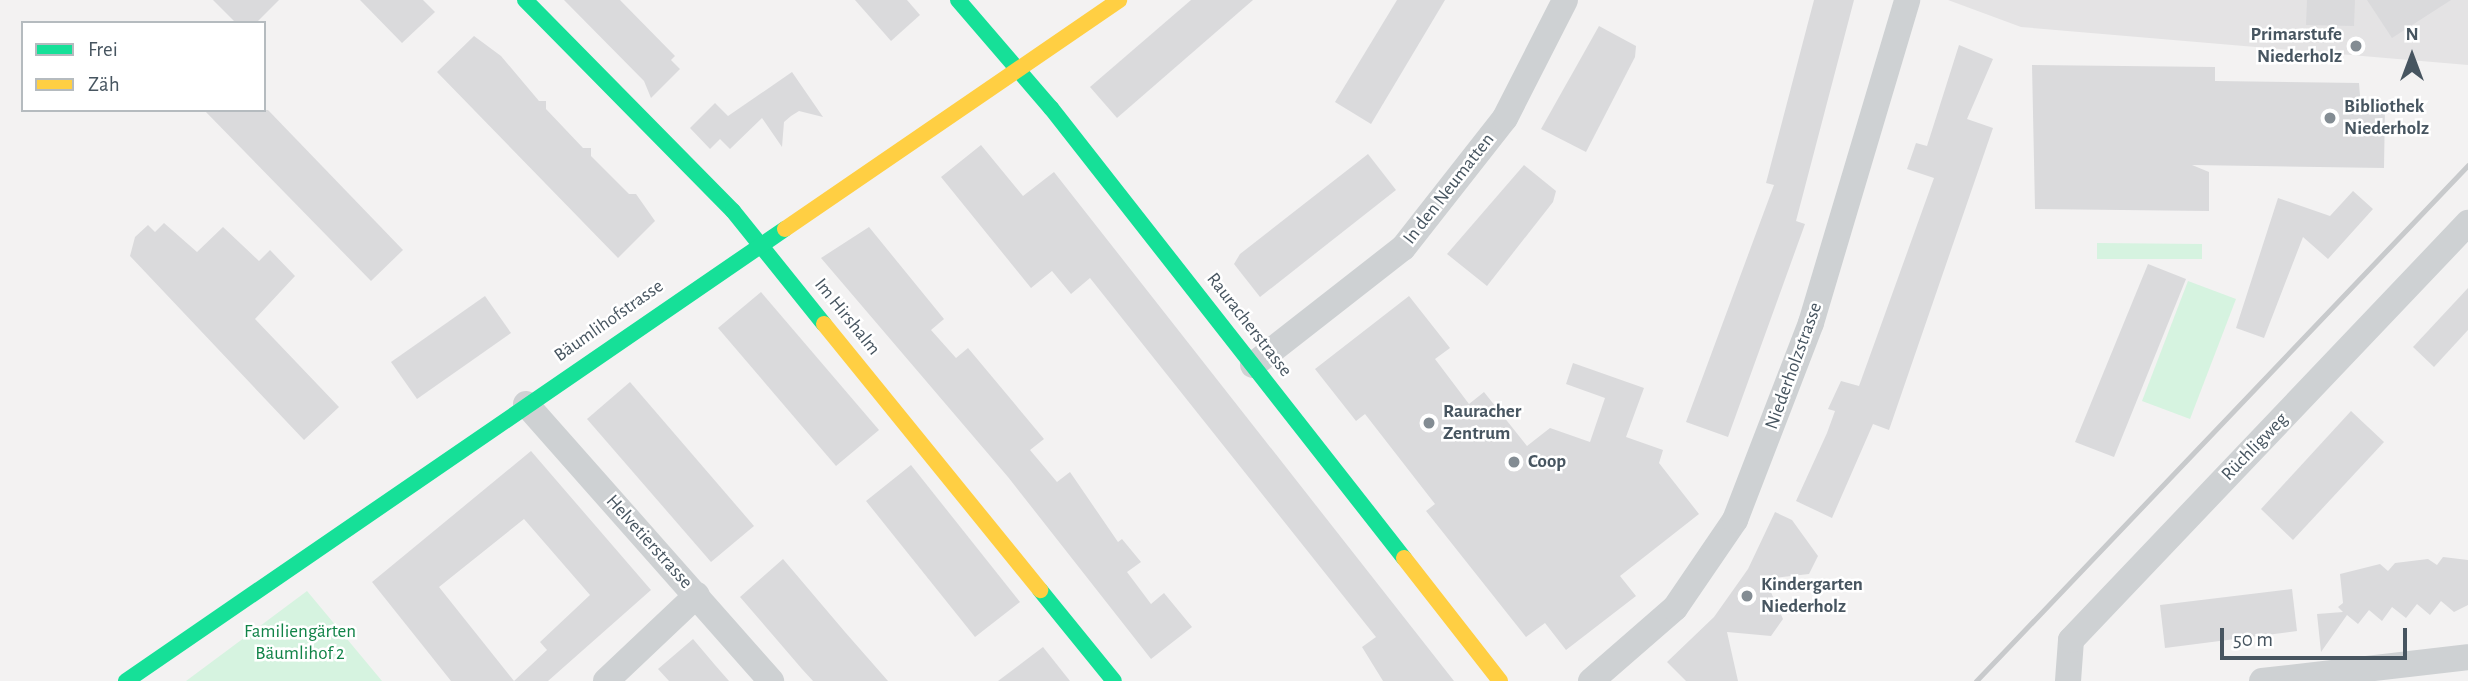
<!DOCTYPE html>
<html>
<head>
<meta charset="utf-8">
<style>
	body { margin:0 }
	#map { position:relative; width:2468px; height:681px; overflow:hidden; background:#f3f2f2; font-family:"Alegreya Sans",sans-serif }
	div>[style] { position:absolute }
	.education>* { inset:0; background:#e4e3e4 }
	.green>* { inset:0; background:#d6f3e0 }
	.building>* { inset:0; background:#dadadc }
	.street>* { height:26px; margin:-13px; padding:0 13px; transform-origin:13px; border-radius:13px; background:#ced1d3 }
	.fast>* { height:16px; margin:-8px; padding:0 8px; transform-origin:8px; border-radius:8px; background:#16e098 }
	.slow>* { height:16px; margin:-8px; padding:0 8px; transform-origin:8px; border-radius:8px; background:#ffcf43 }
	.rail>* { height:5px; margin:-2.5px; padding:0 2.5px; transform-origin:2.5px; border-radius:2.5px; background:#c8cacc }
	.dots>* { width:19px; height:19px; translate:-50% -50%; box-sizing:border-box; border:4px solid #fff; border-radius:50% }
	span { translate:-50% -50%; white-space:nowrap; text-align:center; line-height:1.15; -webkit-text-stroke:5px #fff; paint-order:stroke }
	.poi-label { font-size:19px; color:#475560; font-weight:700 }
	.right { translate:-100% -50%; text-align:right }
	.left { translate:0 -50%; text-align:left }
	.street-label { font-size:19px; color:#475560 }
	.park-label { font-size:19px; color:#118348 }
	.legend { position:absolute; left:21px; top:21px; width:245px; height:91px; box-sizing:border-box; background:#fff; border:2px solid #b5bbbf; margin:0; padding:9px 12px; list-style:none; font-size:21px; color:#475560 }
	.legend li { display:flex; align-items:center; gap:14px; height:35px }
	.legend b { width:35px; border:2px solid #b5bbbf }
	.north { position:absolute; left:2377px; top:21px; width:70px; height:70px; -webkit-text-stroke:5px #fff; paint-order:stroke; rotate:0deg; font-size:19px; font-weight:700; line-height:28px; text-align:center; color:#475560 }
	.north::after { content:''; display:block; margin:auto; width:24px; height:32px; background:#475560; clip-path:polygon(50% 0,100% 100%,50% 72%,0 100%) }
	.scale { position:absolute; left:2220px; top:628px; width:187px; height:32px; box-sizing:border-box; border:4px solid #475560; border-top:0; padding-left:9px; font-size:21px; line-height:24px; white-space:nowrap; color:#475560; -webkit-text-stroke:5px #fff; paint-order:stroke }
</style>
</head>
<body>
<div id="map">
	<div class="education">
		<i style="clip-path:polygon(1948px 0,2468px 0,2468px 65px,2021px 27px)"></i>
	</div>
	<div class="green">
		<i style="clip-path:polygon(2097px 243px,2202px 244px,2202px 259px,2097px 259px)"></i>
		<i style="clip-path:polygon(2188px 281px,2236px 299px,2190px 419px,2142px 401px)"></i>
		<i style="clip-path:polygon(307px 591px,382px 681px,186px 681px)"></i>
	</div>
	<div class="building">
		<i style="clip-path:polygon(213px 0,279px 0,256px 23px,236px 23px)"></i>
		<i style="clip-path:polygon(360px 0,423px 0,435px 12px,402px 43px)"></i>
		<i style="clip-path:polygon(564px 0,620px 0,675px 56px,671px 60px,680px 69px,651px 98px,644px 81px)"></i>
		<i style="clip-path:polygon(855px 0,907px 0,920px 15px,891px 41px)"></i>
		<i style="clip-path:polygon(1191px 0,1253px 0,1117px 118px,1090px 87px)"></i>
		<i style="clip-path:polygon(1397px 0,1445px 0,1371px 124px,1335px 102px)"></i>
		<i style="clip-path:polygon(1814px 0,1854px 0,1796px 221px,1805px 224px,1728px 437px,1686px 422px,1774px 185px,1766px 183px)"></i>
		<i style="clip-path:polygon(2307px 0,2355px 0,2354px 26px,2306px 25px)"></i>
		<i style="clip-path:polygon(2367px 0,2451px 0,2392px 38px)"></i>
		<i style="clip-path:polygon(1599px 26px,1636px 46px,1635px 57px,1586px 152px,1541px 129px)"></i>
		<i style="clip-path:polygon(474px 36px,501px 56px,539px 101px,546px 101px,546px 109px,583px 148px,591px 148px,591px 156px,629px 194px,636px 194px,655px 221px,618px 258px,437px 72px)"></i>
		<i style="clip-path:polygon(1959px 45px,1993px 59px,1967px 119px,1993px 128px,1889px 430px,1873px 424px,1832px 518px,1796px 501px,1827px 433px,1835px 411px,1828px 409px,1841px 381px,1859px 386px,1934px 178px,1907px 169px,1916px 143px,1927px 146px)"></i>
		<i style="clip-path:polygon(2032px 65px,2215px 67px,2215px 81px,2359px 83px,2361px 108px,2385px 108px,2384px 168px,2192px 165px,2209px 172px,2209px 211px,2035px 209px)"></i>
		<i style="clip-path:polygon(792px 72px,823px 117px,799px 111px,791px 116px,784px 122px,782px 147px,762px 118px,730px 149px,720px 139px,710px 149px,690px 128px,715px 103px,728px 116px)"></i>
		<i style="clip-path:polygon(204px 110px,268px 110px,403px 250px,371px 281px)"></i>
		<i style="clip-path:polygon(981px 145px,1023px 196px,1054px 172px,1454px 681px,1383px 681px,1362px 647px,1376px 637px,1090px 278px,1071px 294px,1052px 271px,1031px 288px,941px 177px)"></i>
		<i style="clip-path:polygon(1368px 154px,1396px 190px,1260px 297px,1234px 264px,1240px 254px)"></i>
		<i style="clip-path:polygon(1524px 165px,1556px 191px,1553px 202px,1487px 286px,1447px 254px)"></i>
		<i style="clip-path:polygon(2353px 191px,2373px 209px,2328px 259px,2303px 237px,2264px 338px,2236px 328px,2278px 198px,2330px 216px)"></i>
		<i style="clip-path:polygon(164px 223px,197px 252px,223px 227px,259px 261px,270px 250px,295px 276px,255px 319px,339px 407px,304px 440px,130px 256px,135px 237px,148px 225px,155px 232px)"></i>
		<i style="clip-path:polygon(869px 227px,944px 319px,931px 330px,956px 358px,968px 348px,1044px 439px,1030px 450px,1057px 482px,1070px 472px,1118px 542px,1122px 539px,1141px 562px,1127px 572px,1151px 604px,1164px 593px,1192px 627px,1151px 659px,1008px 477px,821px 258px)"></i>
		<i style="clip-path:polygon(2148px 264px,2186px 279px,2114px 457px,2075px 442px)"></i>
		<i style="clip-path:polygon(2468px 288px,2468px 330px,2434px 367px,2413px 347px)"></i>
		<i style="clip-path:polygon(761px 292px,879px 430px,836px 466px,718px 328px)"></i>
		<i style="clip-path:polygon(485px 296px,511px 333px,417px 399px,391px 362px)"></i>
		<i style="clip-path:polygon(1409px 296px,1450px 348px,1435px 359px,1469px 404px,1484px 392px,1527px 446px,1550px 428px,1590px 442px,1605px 398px,1566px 384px,1573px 363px,1644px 388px,1626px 437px,1663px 450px,1659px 463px,1699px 514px,1620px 576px,1636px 596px,1566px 650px,1545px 623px,1526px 637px,1426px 511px,1435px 504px,1365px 414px,1356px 421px,1315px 369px)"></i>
		<i style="clip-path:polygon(630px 382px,754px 526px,711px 562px,587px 419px)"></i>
		<i style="clip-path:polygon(2351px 411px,2384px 442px,2293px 540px,2261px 509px)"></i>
		<i style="clip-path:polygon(evenodd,531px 451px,651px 590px,548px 681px,451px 681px,372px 582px,531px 451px,524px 519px,590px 595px,540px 642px,547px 650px,514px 681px,439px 587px,524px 519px)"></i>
		<i style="clip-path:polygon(911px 465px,1020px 602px,975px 637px,866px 501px)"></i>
		<i style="clip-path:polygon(1775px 512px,1792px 520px,1818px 556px,1809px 574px,1765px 579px,1783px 619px,1771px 636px,1727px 632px,1738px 681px,1686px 681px,1667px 662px,1714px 617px,1748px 569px)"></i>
		<i style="clip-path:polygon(2443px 557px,2468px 560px,2468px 605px,2454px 612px,2441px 601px,2430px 615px,2417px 604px,2406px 618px,2392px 607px,2382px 621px,2369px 610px,2358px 624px,2347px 615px,2321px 652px,2317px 614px,2343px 612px,2338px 607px,2343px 603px,2340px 574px,2380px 564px,2388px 571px,2395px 563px,2428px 559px,2437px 565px)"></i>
		<i style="clip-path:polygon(783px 559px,845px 632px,888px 681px,813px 681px,802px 669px,740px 597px)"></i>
		<i style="clip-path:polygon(2292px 589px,2297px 631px,2165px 648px,2160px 605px)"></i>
		<i style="clip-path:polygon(693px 639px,715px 665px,729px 681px,669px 681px,658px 669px)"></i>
		<i style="clip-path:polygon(1043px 647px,1070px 681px,998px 681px)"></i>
	</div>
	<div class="street">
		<i style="left:1253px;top:365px;width:190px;rotate:-38deg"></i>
		<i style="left:1403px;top:248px;width:165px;rotate:-51.9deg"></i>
		<i style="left:1505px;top:118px;width:132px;rotate:-63deg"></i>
		<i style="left:526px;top:404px;width:370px;rotate:48.5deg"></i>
		<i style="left:606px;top:681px;width:125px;rotate:-43.4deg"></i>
		<i style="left:1591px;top:681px;width:111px;rotate:-41deg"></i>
		<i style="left:1675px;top:608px;width:107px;rotate:-55.7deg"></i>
		<i style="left:1735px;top:520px;width:211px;rotate:-68.9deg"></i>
		<i style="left:1811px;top:323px;width:337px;rotate:-73.4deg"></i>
		<i style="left:2068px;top:681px;width:41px;rotate:-85.8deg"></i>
		<i style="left:2071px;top:640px;width:576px;rotate:-46.41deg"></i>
		<i style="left:2262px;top:681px;width:207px;rotate:-6.6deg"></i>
	</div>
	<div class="fast">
		<i style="left:525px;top:0;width:296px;rotate:45.4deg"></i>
		<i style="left:733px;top:211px;width:145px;rotate:51.2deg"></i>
		<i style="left:958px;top:0;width:143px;rotate:49.3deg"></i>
		<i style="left:1051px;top:108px;width:572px;rotate:51.89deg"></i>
		<i style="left:1040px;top:590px;width:117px;rotate:50.9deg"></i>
		<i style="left:126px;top:681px;width:799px;rotate:-34.45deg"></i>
	</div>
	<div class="slow">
		<i style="left:785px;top:229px;width:405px;rotate:-34.4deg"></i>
		<i style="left:824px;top:324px;width:343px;rotate:50.9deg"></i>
		<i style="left:1404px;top:558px;width:156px;rotate:52deg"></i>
	</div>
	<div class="rail">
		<i style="left:1976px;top:681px;width:713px;rotate:-46.36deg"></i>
	</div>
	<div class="dots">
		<i style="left:2356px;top:46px;background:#838c93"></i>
		<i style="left:2330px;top:118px;background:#838c93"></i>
		<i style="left:1429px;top:423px;background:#838c93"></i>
		<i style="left:1514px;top:462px;background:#838c93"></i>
		<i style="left:1747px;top:596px;background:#838c93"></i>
	</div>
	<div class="poi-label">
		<span class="right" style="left:2342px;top:46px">Primarstufe<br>Niederholz</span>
		<span class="left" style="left:2344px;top:118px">Bibliothek<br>Niederholz</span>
		<span class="left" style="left:1443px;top:423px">Rauracher<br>Zentrum</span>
		<span class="left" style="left:1528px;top:462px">Coop</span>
		<span class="left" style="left:1761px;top:596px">Kindergarten<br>Niederholz</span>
	</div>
	<div class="street-label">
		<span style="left:1449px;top:189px;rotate:-52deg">In den Neumatten</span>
		<span style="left:847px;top:317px;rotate:51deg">Im Hirshalm</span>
		<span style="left:609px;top:321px;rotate:-35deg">Bäumlihofstrasse</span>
		<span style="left:1249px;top:325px;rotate:52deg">Rauracherstrasse</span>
		<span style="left:1794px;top:366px;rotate:-70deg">Niederholzstrasse</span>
		<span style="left:2255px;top:447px;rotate:-46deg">Rüchligweg</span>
		<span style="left:649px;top:542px;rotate:48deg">Helvetierstrasse</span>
	</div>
	<div class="park-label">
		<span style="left:300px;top:643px">Familiengärten<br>Bäumlihof 2</span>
	</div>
	<ul class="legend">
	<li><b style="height:9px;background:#16e098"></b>Frei</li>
	<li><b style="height:9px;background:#ffcf43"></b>Zäh</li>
	</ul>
	<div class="north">N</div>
	<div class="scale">50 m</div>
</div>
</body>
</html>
